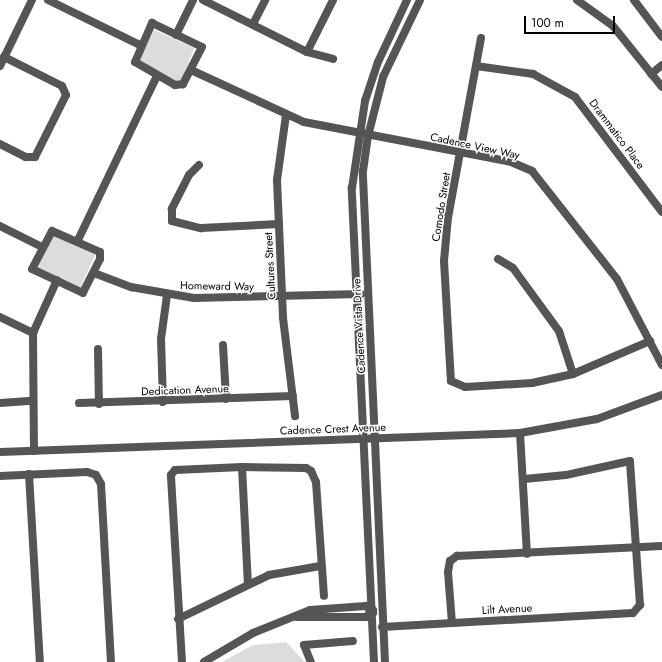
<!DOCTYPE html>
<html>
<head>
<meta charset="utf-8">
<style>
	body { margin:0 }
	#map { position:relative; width:662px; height:662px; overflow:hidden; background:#fff; font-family:Jost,sans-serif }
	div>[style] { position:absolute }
	.green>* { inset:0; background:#dcdcdc }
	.minor>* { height:8px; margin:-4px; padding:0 4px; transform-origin:4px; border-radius:4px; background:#555 }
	span { translate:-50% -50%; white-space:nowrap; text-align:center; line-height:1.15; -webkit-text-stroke:3px #fff; paint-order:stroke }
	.street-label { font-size:11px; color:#000 }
	.scale { position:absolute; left:524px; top:16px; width:91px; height:18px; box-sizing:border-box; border:2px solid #000; border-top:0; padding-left:5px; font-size:12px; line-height:14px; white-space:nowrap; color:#000; -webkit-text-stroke:3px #fff; paint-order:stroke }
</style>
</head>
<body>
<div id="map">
	<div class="green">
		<i style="clip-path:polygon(154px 30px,194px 48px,182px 80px,176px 81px,139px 62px)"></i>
		<i style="clip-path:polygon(53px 234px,96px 253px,80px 288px,39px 270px,38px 265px)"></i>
		<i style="clip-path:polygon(286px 642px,305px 662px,222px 662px,253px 645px)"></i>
	</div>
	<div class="minor">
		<i style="left:48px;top:0;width:102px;rotate:26.1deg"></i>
		<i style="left:203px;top:0;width:116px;rotate:26.6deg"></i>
		<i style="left:307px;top:52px;width:27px;rotate:15deg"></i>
		<i style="left:577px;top:0;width:44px;rotate:35.8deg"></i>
		<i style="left:613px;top:26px;width:78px;rotate:51.2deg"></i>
		<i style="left:634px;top:0;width:46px;rotate:52.9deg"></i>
		<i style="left:152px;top:23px;width:55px;rotate:25.6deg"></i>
		<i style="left:202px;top:47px;width:42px;rotate:117.2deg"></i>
		<i style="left:183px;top:84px;width:8px;rotate:173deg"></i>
		<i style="left:175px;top:85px;width:46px;rotate:-150.1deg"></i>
		<i style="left:135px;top:62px;width:43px;rotate:-66.4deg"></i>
		<i style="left:253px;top:24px;width:27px;rotate:-63deg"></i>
		<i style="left:176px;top:35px;width:39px;rotate:-64deg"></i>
		<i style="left:481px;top:38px;width:182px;rotate:100.4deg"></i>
		<i style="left:448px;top:217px;width:44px;rotate:95.2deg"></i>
		<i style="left:444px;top:261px;width:120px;rotate:86.7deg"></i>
		<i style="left:451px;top:381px;width:15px;rotate:23deg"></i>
		<i style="left:465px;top:387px;width:67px;rotate:-3.4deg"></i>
		<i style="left:532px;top:383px;width:42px;rotate:-12.4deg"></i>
		<i style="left:573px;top:374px;width:84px;rotate:-23.2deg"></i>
		<i style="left:307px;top:52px;width:58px;rotate:-63.4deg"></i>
		<i style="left:0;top:66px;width:73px;rotate:-64.1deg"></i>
		<i style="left:476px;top:66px;width:58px;rotate:8deg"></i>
		<i style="left:533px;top:74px;width:48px;rotate:28.7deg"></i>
		<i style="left:575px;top:97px;width:144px;rotate:52.9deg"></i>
		<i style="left:191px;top:70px;width:124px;rotate:24.7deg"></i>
		<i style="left:304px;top:122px;width:211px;rotate:10.9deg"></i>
		<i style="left:511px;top:162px;width:23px;rotate:23deg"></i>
		<i style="left:532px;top:171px;width:137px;rotate:51.8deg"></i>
		<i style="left:617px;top:279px;width:97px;rotate:62.4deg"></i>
		<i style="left:651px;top:74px;width:14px;rotate:-39deg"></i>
		<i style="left:286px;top:115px;width:66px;rotate:97.9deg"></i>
		<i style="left:277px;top:180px;width:138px;rotate:87.5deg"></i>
		<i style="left:283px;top:318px;width:99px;rotate:83deg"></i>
		<i style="left:0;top:144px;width:29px;rotate:27deg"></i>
		<i style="left:26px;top:157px;width:9px"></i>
		<i style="left:35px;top:157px;width:69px;rotate:-63.4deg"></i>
		<i style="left:66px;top:95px;width:10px;rotate:-114deg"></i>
		<i style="left:62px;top:86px;width:65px;rotate:-153.4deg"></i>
		<i style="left:199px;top:165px;width:14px;rotate:135deg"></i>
		<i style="left:189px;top:175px;width:38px;rotate:117deg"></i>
		<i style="left:172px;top:209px;width:12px;rotate:90deg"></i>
		<i style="left:172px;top:221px;width:30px;rotate:14deg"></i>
		<i style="left:201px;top:228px;width:78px;rotate:-2.9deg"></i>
		<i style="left:0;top:226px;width:47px;rotate:26.6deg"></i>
		<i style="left:52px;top:231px;width:52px;rotate:23.6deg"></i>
		<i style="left:100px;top:252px;width:7px;rotate:90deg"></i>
		<i style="left:100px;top:259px;width:38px;rotate:117deg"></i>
		<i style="left:83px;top:293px;width:56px;rotate:-154.8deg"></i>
		<i style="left:32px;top:269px;width:43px;rotate:-62.2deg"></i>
		<i style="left:78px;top:240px;width:182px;rotate:-64.3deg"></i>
		<i style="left:498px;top:259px;width:17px;rotate:31deg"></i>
		<i style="left:513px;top:268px;width:78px;rotate:53.9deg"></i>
		<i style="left:559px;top:331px;width:45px;rotate:72deg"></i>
		<i style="left:94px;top:273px;width:40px;rotate:21deg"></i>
		<i style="left:131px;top:287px;width:64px;rotate:9.9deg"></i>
		<i style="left:194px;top:298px;width:167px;rotate:-1.4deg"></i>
		<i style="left:0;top:317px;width:37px;rotate:26deg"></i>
		<i style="left:223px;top:345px;width:54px;rotate:86.8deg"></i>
		<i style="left:98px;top:349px;width:55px;rotate:89deg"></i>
		<i style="left:163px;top:402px;width:63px;rotate:-91.8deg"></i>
		<i style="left:161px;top:339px;width:44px;rotate:-82.2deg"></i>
		<i style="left:0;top:403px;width:32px;rotate:-4deg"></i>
		<i style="left:79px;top:403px;width:214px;rotate:-1.9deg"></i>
		<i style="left:520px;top:433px;width:121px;rotate:86.7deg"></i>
		<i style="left:34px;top:451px;width:118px;rotate:-90.5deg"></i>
		<i style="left:33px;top:333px;width:58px;rotate:-65.6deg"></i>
		<i style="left:0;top:452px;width:520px;rotate:-2.09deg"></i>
		<i style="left:520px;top:433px;width:78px;rotate:-10.3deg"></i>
		<i style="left:597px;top:419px;width:69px;rotate:-20.3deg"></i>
		<i style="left:242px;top:467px;width:117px;rotate:87.1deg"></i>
		<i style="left:29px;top:474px;width:188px;rotate:86.7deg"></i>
		<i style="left:0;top:476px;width:87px;rotate:-2.6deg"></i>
		<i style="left:87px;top:472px;width:9px;rotate:18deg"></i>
		<i style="left:96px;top:475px;width:10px;rotate:61deg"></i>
		<i style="left:101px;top:484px;width:178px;rotate:86.8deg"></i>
		<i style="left:297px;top:617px;width:69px"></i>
		<i style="left:366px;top:617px;width:10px;rotate:-45deg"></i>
		<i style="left:178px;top:619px;width:101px;rotate:-25.8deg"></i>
		<i style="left:269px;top:575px;width:52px;rotate:-10deg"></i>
		<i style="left:452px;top:623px;width:51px;rotate:-94.5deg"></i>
		<i style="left:448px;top:572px;width:11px;rotate:-80deg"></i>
		<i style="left:450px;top:561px;width:9px;rotate:-36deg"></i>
		<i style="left:457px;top:556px;width:205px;rotate:-2.8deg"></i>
		<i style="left:382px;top:627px;width:251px;rotate:-3.2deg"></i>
		<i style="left:633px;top:613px;width:11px;rotate:-49deg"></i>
		<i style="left:640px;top:605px;width:144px;rotate:-94deg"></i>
		<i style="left:630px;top:461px;width:66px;rotate:167.7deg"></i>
		<i style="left:566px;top:475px;width:42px;rotate:174.6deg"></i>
		<i style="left:304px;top:645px;width:49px;rotate:-4.7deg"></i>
		<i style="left:304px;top:645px;width:18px;rotate:68deg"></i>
		<i style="left:182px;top:662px;width:187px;rotate:-93.4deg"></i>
		<i style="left:171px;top:475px;width:6px;rotate:-51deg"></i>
		<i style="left:175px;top:470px;width:67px;rotate:-2.6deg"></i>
		<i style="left:242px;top:467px;width:64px;rotate:0.9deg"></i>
		<i style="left:306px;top:468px;width:6px;rotate:31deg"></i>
		<i style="left:311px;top:471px;width:12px;rotate:66deg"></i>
		<i style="left:316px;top:482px;width:114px;rotate:86deg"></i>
		<i style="left:204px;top:662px;width:57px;rotate:-30.6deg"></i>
		<i style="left:253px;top:633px;width:61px;rotate:-22deg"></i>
		<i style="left:310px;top:610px;width:56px;rotate:-4.1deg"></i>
		<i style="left:366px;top:606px;width:10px;rotate:45deg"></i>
		<i style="left:374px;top:662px;width:475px;rotate:-92.7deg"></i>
		<i style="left:352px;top:188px;width:88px;rotate:-81.5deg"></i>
		<i style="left:365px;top:101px;width:41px;rotate:-71.6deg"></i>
		<i style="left:378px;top:62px;width:68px;rotate:-64.9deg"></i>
		<i style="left:385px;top:662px;width:491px;rotate:-92.6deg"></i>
		<i style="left:363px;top:171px;width:35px;rotate:-82deg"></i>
		<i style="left:368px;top:136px;width:61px;rotate:-75.7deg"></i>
		<i style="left:383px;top:77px;width:85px;rotate:-64.3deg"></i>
	</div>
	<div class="street-label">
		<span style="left:617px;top:134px;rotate:53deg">Drammatico Place</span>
		<span style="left:475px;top:146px;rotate:12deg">Cadence View Way</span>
		<span style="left:441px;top:207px;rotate:-81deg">Comodo Street</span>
		<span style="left:270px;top:266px;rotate:-93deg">Cultures Street</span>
		<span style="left:217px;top:286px;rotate:1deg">Homeward Way</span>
		<span style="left:359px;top:326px;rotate:-93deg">Cadence Vista Drive</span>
		<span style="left:185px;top:390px;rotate:-2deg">Dedication Avenue</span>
		<span style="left:333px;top:429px;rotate:-2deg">Cadence Crest Avenue</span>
		<span style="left:507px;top:609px;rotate:-3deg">Lilt Avenue</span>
	</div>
	<div class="scale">100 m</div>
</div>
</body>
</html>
